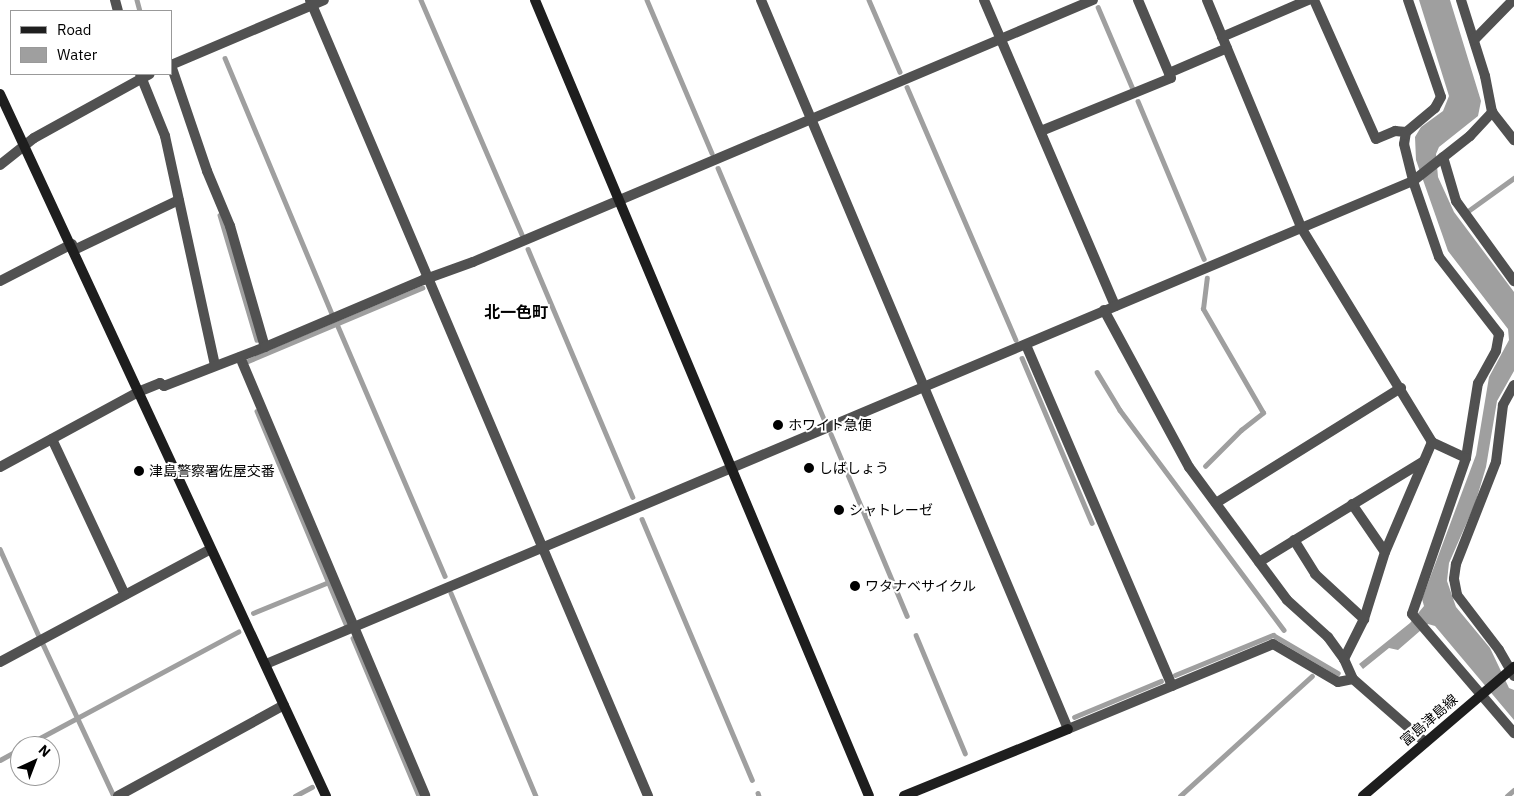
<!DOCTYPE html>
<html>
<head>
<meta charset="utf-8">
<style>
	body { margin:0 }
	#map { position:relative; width:1514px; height:796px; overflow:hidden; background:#fff; font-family:"IBM Plex Sans","Noto Sans JP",sans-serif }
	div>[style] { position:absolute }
	.water>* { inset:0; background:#9f9f9f }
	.stream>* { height:4.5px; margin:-2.25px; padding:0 2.25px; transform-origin:2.25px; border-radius:2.25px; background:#9f9f9f }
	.street>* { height:10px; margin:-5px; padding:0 5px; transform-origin:5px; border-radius:5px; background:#515151 }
	.secondary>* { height:10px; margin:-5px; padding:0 5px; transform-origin:5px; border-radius:5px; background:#1e1e1e }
	.dots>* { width:14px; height:14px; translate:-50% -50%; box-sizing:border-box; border:2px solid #fff; border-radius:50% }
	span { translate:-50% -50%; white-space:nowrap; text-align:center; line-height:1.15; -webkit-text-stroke:4px #fff; paint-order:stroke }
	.poi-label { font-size:14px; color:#000 }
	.left { translate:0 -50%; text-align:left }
	.street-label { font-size:14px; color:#000 }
	.quarter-label { font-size:16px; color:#000; font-weight:700 }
	.legend { position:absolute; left:10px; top:10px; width:162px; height:65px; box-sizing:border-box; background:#fff; border:1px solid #999; margin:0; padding:6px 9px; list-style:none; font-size:15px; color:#000 }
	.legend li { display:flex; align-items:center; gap:10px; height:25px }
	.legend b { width:25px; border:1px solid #999 }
	.north { position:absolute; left:10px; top:736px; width:50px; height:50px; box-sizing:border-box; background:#fff; border:1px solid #999; border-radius:50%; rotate:43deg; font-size:14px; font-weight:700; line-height:20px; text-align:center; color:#000 }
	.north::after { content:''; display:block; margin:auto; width:18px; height:22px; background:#000; clip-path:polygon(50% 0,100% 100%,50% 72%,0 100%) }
</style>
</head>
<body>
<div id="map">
	<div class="water">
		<i style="clip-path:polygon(1419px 0,1450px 0,1481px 101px,1478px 116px,1439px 147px,1436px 154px,1438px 177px,1454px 212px,1514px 292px,1514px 371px,1497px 401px,1486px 467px,1475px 504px,1449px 563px,1447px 581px,1456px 607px,1490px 648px,1509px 688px,1514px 690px,1514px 720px,1435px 626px,1428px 624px,1398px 650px,1389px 648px,1363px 669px,1359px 664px,1410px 623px,1424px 606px,1422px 599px,1476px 455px,1489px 377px,1509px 340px,1508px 329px,1448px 251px,1416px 160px,1415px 137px,1421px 127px,1443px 111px,1449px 96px)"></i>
	</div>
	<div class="stream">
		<i style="left:137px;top:0;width:11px;rotate:75deg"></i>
		<i style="left:421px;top:0;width:255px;rotate:66.7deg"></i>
		<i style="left:647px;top:0;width:166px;rotate:67deg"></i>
		<i style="left:869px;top:0;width:78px;rotate:66.7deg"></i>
		<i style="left:1098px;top:7px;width:89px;rotate:66.9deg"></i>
		<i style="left:225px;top:58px;width:277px;rotate:67.3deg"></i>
		<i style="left:907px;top:87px;width:275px;rotate:66.7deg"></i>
		<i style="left:1138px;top:101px;width:171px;rotate:67.3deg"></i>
		<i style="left:718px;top:168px;width:275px;rotate:67.1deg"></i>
		<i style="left:1468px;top:211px;width:57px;rotate:-35.7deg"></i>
		<i style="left:220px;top:215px;width:130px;rotate:73.5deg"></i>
		<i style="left:528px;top:249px;width:269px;rotate:67.1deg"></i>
		<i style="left:337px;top:324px;width:274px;rotate:66.8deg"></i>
		<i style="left:1022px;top:358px;width:179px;rotate:67deg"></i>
		<i style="left:248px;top:361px;width:189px;rotate:-22.8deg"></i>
		<i style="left:1097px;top:372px;width:44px;rotate:58.8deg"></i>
		<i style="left:1120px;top:410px;width:274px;rotate:53.3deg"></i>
		<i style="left:257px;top:411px;width:231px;rotate:67.3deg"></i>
		<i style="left:831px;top:434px;width:197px;rotate:67.3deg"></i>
		<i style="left:1205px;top:466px;width:51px;rotate:-45deg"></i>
		<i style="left:1241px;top:430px;width:28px;rotate:-38deg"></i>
		<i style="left:1263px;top:413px;width:120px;rotate:-120deg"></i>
		<i style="left:1203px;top:309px;width:31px;rotate:-83deg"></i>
		<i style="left:642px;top:519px;width:283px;rotate:67.1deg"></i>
		<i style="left:0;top:549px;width:95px;rotate:65.9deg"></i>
		<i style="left:451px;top:593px;width:220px;rotate:67.3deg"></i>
		<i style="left:253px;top:613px;width:82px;rotate:-22.2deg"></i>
		<i style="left:916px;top:635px;width:128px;rotate:67.4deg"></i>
		<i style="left:353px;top:638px;width:171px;rotate:67.3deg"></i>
		<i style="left:43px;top:644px;width:168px;rotate:65deg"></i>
		<i style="left:1175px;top:675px;width:106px;rotate:-22.2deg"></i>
		<i style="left:1273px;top:635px;width:75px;rotate:30.3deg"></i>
		<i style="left:1074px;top:717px;width:94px;rotate:-22.5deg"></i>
		<i style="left:25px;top:746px;width:242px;rotate:-28.2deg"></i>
		<i style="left:0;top:760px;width:23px;rotate:-29deg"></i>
		<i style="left:758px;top:793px;width:3px;rotate:72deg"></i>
		<i style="left:295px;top:796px;width:19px;rotate:-28deg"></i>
		<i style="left:1180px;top:796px;width:178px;rotate:-42.3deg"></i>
		<i style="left:1507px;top:796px;width:9px;rotate:-41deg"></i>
	</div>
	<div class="street">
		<i style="left:115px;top:0;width:11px;rotate:75deg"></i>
		<i style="left:310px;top:0;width:865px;rotate:66.99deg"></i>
		<i style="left:761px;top:0;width:791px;rotate:67.16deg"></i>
		<i style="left:1068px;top:729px;width:222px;rotate:-22.5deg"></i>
		<i style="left:1273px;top:644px;width:75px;rotate:30.3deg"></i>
		<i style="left:1338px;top:682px;width:15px;rotate:-11deg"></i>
		<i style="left:984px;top:0;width:333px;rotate:66.8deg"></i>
		<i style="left:1207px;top:0;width:248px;rotate:67.5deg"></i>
		<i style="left:1302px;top:229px;width:250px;rotate:58.6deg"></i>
		<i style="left:1432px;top:442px;width:120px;rotate:113.1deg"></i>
		<i style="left:1385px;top:552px;width:70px;rotate:107.4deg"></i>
		<i style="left:1364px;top:619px;width:45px;rotate:116.6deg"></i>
		<i style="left:1344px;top:659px;width:22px;rotate:66deg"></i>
		<i style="left:1353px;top:679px;width:96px;rotate:41.2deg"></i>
		<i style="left:1314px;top:0;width:152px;rotate:66deg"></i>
		<i style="left:1376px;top:139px;width:21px;rotate:-23deg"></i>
		<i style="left:1395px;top:131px;width:11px;rotate:5deg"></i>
		<i style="left:1408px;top:0;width:102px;rotate:71.2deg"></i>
		<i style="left:1441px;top:97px;width:13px;rotate:119deg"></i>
		<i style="left:1435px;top:108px;width:38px;rotate:140deg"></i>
		<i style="left:1406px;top:132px;width:12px;rotate:99deg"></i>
		<i style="left:1404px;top:144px;width:38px;rotate:76deg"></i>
		<i style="left:1413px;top:181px;width:80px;rotate:71.1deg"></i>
		<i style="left:1439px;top:257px;width:98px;rotate:52.1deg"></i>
		<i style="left:1499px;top:334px;width:17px;rotate:100deg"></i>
		<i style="left:1496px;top:351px;width:37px;rotate:119deg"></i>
		<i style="left:1478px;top:383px;width:76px;rotate:99.1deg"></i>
		<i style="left:1466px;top:458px;width:38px;rotate:-155deg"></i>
		<i style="left:1461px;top:0;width:80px;rotate:72.5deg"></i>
		<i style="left:1485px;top:76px;width:37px;rotate:79deg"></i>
		<i style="left:1492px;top:112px;width:36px;rotate:52deg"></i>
		<i style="left:1222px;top:37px;width:94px;rotate:-23.3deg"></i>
		<i style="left:1474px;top:40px;width:56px;rotate:-45.7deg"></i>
		<i style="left:171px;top:65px;width:112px;rotate:71.2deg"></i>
		<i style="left:207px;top:171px;width:60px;rotate:67.3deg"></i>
		<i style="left:230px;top:226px;width:126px;rotate:73.9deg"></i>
		<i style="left:171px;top:65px;width:166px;rotate:-23deg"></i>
		<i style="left:1169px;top:73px;width:63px;rotate:-23.3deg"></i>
		<i style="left:140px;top:74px;width:67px;rotate:68deg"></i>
		<i style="left:165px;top:136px;width:235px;rotate:77.7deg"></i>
		<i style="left:1041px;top:131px;width:140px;rotate:-22.2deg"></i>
		<i style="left:1171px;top:78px;width:85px;rotate:-112.9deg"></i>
		<i style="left:1443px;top:157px;width:46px;rotate:73.5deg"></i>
		<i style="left:1456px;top:201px;width:99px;rotate:54.1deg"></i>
		<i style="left:0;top:165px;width:43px;rotate:-38.5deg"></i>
		<i style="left:34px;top:138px;width:132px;rotate:-28.9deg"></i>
		<i style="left:74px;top:250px;width:116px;rotate:-25.5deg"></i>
		<i style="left:0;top:281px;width:81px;rotate:-27.2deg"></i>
		<i style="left:1104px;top:310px;width:179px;rotate:61.6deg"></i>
		<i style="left:1189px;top:467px;width:165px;rotate:53.6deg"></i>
		<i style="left:1287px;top:600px;width:55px;rotate:42.1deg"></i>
		<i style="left:1328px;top:637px;width:27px;rotate:54deg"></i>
		<i style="left:1026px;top:345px;width:371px;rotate:66.8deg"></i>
		<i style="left:240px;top:357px;width:476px;rotate:67.1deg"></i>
		<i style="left:1514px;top:385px;width:23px;rotate:119deg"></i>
		<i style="left:1503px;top:405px;width:57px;rotate:97deg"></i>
		<i style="left:1496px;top:462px;width:110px;rotate:111.4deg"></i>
		<i style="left:1456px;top:564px;width:15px;rotate:98deg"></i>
		<i style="left:1454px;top:579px;width:16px;rotate:79deg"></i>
		<i style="left:1457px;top:595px;width:69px;rotate:52.6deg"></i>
		<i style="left:1499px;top:650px;width:30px;rotate:60deg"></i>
		<i style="left:52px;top:439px;width:172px;rotate:64.9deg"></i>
		<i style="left:1466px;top:458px;width:165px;rotate:109.1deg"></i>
		<i style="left:1412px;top:614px;width:157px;rotate:49.4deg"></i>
		<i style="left:0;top:467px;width:157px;rotate:-28.5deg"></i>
		<i style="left:138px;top:392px;width:24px;rotate:-22deg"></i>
		<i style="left:160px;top:383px;width:5px;rotate:37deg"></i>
		<i style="left:164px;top:386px;width:108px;rotate:-21.1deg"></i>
		<i style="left:265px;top:347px;width:172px;rotate:-23deg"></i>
		<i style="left:423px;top:280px;width:53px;rotate:-19.8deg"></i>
		<i style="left:473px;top:262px;width:673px;rotate:-22.91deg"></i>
		<i style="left:1216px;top:503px;width:218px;rotate:-31.9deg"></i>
		<i style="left:1352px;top:504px;width:58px;rotate:55.5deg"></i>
		<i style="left:1294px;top:540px;width:40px;rotate:58deg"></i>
		<i style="left:1315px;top:574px;width:67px;rotate:42.6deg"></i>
		<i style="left:1259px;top:562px;width:193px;rotate:-31.5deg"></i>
		<i style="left:0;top:662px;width:239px;rotate:-28.2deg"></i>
		<i style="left:266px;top:664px;width:1245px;rotate:-22.84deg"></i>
		<i style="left:1413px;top:181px;width:73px;rotate:-38.3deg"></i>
		<i style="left:1470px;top:136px;width:33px;rotate:-47deg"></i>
		<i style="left:118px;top:796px;width:189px;rotate:-28.7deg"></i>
	</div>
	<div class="secondary">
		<i style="left:535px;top:0;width:863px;rotate:67.24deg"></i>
		<i style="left:0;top:94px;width:774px;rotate:65.09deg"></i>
		<i style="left:904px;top:796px;width:177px;rotate:-22.2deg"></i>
		<i style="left:1363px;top:796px;width:199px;rotate:-40.5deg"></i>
	</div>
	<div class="dots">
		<i style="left:778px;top:425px;background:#000"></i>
		<i style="left:809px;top:468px;background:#000"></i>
		<i style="left:139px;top:471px;background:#000"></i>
		<i style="left:839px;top:510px;background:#000"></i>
		<i style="left:855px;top:586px;background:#000"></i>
	</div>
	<div class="poi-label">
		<span class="left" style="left:788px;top:425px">ホワイト急便</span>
		<span class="left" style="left:819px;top:468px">しばしょう</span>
		<span class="left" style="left:149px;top:471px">津島警察署佐屋交番</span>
		<span class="left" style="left:849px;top:510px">シャトレーゼ</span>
		<span class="left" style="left:865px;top:586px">ワタナベサイクル</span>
	</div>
	<div class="street-label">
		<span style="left:1429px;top:720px;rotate:-41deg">富島津島線</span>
	</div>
	<div class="quarter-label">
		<span style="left:516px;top:312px">北一色町</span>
	</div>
	<ul class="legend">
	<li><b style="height:6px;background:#1e1e1e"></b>Road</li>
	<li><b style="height:14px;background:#9f9f9f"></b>Water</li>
	</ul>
	<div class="north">N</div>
</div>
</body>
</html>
